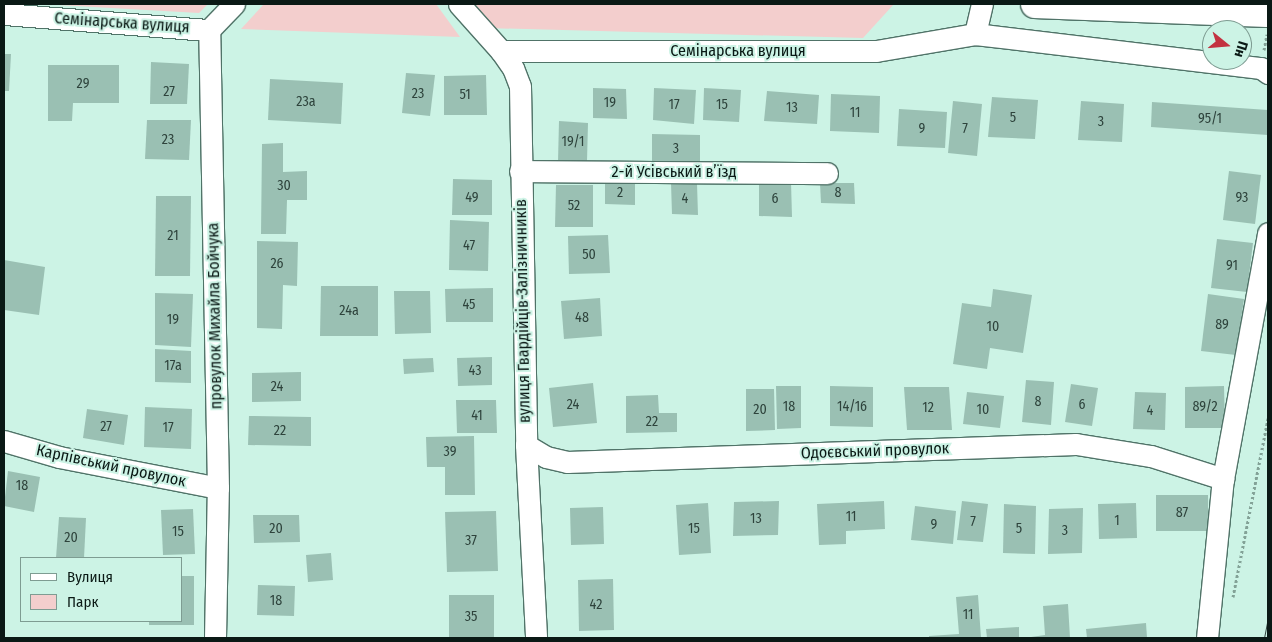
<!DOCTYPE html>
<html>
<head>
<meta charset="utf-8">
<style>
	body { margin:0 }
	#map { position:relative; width:1272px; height:642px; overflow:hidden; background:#ccf3e5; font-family:"Fira Sans Condensed",sans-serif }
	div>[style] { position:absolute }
	.green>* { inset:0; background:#f3cecd }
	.building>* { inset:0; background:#9ac0b3 }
	.path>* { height:3px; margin-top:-1.5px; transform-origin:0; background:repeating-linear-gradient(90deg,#83a297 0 2.5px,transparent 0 5px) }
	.roads { filter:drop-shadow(1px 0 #507368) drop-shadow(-1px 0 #507368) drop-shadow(0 1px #507368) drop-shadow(0 -1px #507368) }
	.minor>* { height:21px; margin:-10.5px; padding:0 10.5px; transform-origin:10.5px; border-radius:10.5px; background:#fff }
	.secondary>* { height:28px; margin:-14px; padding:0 14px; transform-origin:14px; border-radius:14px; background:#fff }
	.tram>* { height:1px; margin:-0.5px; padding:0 0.5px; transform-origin:0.5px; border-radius:0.5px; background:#2e423c }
	span { translate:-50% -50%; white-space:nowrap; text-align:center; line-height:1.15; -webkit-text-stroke:4px #ccf3e5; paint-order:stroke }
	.number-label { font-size:14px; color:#2e433c }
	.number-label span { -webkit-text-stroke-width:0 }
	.street-label { font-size:16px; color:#0a1915 }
	.frame { position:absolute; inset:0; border:5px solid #0a1915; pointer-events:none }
	.legend { position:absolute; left:20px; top:557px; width:162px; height:65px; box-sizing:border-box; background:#ccf3e5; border:1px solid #7e9c92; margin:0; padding:6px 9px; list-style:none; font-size:15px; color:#0a1915 }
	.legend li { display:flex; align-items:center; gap:10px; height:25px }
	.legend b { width:25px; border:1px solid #7e9c92 }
	.north { position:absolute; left:1202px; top:20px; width:50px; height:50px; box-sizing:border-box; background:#ccf3e5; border:1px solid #7e9c92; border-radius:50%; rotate:107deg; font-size:14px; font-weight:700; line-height:20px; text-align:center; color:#0a1915 }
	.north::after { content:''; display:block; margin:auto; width:18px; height:22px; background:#c33241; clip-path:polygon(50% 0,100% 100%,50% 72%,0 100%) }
</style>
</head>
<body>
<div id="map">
	<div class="green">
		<i style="clip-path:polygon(41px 4px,208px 4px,199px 13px)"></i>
		<i style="clip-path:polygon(264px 4px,436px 4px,460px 37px,241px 29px)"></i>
		<i style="clip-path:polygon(465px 4px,894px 4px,863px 38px,485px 28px)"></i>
	</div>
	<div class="building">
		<i style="clip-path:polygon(4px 54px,11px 54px,9px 91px,4px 91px)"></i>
		<i style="clip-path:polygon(151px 62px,189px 64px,187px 104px,150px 104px)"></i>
		<i style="clip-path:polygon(48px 65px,119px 65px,119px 103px,73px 103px,72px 121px,48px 121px)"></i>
		<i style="clip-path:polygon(406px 73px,435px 75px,430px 116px,402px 113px)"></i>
		<i style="clip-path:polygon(486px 75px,487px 115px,444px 115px,444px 76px)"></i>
		<i style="clip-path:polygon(270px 79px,343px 83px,341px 124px,268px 120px)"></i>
		<i style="clip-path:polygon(593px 88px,626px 89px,627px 119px,593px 118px)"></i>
		<i style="clip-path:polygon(654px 88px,696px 90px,694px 124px,653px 120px)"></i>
		<i style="clip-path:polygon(704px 88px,741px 90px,739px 122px,703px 120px)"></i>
		<i style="clip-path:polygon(767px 91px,819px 95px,817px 124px,764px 121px)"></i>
		<i style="clip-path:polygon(831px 94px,880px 96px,879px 133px,830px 131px)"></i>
		<i style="clip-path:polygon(992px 97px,1038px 100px,1035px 139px,988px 137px)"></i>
		<i style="clip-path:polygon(953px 101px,982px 104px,977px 156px,948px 153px)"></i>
		<i style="clip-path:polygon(1081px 101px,1124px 104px,1122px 142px,1078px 140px)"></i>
		<i style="clip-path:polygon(1152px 102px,1268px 110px,1268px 135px,1151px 127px)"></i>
		<i style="clip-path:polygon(899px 109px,947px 112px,945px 148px,897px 146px)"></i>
		<i style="clip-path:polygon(147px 120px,191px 120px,189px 160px,145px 159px)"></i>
		<i style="clip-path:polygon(559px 121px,588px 123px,587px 161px,558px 162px)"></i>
		<i style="clip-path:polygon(652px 134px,700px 135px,700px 165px,652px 163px)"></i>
		<i style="clip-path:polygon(283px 143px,283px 172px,307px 171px,307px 200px,287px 200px,286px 234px,261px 234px,262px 144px)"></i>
		<i style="clip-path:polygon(1229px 171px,1261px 175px,1255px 224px,1223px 220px)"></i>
		<i style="clip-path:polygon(453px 179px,492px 180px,492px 215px,452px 215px)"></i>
		<i style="clip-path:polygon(605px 181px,635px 181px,635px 205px,605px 204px)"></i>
		<i style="clip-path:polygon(759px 182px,791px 182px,792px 217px,759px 216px)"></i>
		<i style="clip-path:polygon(671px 183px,697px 184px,698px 215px,672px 214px)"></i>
		<i style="clip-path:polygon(820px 183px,854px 183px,855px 204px,821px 203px)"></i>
		<i style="clip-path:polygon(556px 185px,593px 185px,593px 227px,555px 227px)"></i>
		<i style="clip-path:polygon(156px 196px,191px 196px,190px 276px,155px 276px)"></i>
		<i style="clip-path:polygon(450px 220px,489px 222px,488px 271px,449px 270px)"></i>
		<i style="clip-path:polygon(608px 235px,610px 273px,569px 274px,568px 236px)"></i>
		<i style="clip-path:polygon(1217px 239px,1253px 243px,1247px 292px,1211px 288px)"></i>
		<i style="clip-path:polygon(257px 241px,298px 242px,297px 286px,283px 285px,282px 329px,257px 328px)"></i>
		<i style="clip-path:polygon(4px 260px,45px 267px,39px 315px,4px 310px)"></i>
		<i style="clip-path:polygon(321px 286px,378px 286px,378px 336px,320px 336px)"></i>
		<i style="clip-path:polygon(493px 288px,493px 322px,446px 322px,445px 289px)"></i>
		<i style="clip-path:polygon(993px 289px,1032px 295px,1023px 353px,990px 348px,987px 369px,953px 364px,962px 303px,991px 307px)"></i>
		<i style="clip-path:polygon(394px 291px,430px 291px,431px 333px,395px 334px)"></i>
		<i style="clip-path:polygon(155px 293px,193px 294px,191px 347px,155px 345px)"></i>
		<i style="clip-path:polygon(1208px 294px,1244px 299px,1236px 355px,1201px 351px)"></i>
		<i style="clip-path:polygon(600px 298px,602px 336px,564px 339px,561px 301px)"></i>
		<i style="clip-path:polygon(155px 349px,191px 351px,191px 383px,155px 382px)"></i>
		<i style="clip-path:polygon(492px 357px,492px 385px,458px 386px,457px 358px)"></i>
		<i style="clip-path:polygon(433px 358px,434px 372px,404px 374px,403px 359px)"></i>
		<i style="clip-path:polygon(301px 372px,301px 401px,252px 402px,252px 373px)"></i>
		<i style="clip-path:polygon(1026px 380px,1054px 382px,1051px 425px,1022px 422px)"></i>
		<i style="clip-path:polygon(593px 383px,597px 423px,553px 427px,549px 388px)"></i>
		<i style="clip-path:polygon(1071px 384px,1098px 388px,1092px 426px,1065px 422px)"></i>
		<i style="clip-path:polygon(776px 386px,801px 386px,801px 428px,777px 429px)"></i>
		<i style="clip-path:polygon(830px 386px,873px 387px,873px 427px,830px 426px)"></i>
		<i style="clip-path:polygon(1224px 386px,1225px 428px,1185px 428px,1185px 387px)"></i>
		<i style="clip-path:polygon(904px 387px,949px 387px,952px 430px,907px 430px)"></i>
		<i style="clip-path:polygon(746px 389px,774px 389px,775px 430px,746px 431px)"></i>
		<i style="clip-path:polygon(967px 392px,1004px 396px,1000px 428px,963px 424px)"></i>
		<i style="clip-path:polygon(1135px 392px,1166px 393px,1165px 430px,1133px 429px)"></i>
		<i style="clip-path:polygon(658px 395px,659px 413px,677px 413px,677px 432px,626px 433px,626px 396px)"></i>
		<i style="clip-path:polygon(456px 400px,496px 400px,497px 433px,457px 433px)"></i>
		<i style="clip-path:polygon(145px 407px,192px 409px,191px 449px,144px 447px)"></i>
		<i style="clip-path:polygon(87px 409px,128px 415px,124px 445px,83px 438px)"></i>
		<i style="clip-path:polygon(249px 416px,311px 417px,311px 446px,248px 445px)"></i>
		<i style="clip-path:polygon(474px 436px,475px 495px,445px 495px,445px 467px,427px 467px,426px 437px)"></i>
		<i style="clip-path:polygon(8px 471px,40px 477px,34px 512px,4px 506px)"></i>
		<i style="clip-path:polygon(1156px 495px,1208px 495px,1208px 531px,1156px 531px)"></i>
		<i style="clip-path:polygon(779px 501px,778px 535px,733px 536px,734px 502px)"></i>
		<i style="clip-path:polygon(884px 501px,885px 529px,846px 531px,846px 544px,819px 545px,817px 504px)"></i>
		<i style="clip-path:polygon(962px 501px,988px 504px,983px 542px,957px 540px)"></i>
		<i style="clip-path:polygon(708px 503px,711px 553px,679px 555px,676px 505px)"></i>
		<i style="clip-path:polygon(1136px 503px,1137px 538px,1099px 539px,1098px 504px)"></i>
		<i style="clip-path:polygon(1004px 504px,1036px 506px,1035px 554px,1003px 553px)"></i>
		<i style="clip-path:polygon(915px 506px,956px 511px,953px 544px,911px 540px)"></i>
		<i style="clip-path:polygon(603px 507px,604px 544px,571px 545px,570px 508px)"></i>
		<i style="clip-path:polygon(1083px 508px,1082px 553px,1048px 554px,1049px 509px)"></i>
		<i style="clip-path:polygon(193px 509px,195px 554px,163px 555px,161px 510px)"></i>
		<i style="clip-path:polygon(496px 511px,498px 571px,447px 572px,445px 512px)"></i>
		<i style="clip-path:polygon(253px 515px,299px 515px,300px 542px,254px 543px)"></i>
		<i style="clip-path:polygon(59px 517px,86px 518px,84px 558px,56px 558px)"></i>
		<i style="clip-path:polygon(331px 553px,333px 580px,308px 582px,306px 555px)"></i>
		<i style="clip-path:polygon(181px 576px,194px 576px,194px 625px,149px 625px,149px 621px,181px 621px)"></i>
		<i style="clip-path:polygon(613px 579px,614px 630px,579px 631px,578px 580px)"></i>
		<i style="clip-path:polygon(258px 585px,295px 586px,294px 616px,257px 615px)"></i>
		<i style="clip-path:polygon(449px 595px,494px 595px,494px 638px,449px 638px)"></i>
		<i style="clip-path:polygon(978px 595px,981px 638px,929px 638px,929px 636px,959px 634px,956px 597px)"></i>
		<i style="clip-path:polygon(1068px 604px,1070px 638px,1024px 638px,1045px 635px,1043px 606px)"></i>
		<i style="clip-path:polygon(1146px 623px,1147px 638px,1087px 638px,1086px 629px)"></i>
		<i style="clip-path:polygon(1019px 627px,1019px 638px,987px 638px,986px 629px)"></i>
	</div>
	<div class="path">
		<i style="left:1264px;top:50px;width:16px;rotate:-79deg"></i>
		<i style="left:1233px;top:597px;width:182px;rotate:-78.9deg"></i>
	</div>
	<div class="roads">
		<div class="minor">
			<i style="left:459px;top:4px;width:63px;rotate:48.2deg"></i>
			<i style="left:501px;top:51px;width:21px;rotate:55deg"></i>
			<i style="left:513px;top:68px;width:19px;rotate:69deg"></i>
			<i style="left:520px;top:86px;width:359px;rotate:89deg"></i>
			<i style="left:526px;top:445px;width:193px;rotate:87deg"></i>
			<i style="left:4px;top:14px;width:206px;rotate:4.5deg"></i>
			<i style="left:975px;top:34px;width:31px;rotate:-77deg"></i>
			<i style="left:501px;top:51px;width:375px"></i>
			<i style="left:876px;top:51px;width:100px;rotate:-9.7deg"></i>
			<i style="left:975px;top:34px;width:288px;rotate:6.8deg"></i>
			<i style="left:1261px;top:68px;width:9px;rotate:36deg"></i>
			<i style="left:520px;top:171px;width:307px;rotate:0.4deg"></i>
			<i style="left:4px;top:441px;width:57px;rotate:16.2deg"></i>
			<i style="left:59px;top:457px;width:162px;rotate:11deg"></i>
			<i style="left:526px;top:445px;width:23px;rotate:31deg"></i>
			<i style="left:546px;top:457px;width:22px;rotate:13deg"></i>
			<i style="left:567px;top:462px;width:509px;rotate:-2.03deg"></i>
			<i style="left:1076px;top:444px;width:76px;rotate:9.1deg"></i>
			<i style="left:1151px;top:456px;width:76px;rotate:17.7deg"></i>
			<i style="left:215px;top:638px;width:150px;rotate:-88.9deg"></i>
			<i style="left:218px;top:488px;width:458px;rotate:-91.1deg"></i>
			<i style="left:209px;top:30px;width:36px;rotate:-46deg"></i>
			<i style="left:1207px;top:638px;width:160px;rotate:-84.3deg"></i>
			<i style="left:1223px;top:479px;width:250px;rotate:-79.6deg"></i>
		</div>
		<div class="secondary">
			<i style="left:1035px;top:4px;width:233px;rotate:2.2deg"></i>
		</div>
	</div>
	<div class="tram">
		<i style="left:1264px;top:638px;width:21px;rotate:-79deg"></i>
	</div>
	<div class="number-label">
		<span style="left:83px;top:84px">29</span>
		<span style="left:169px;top:92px">27</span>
		<span style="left:418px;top:94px">23</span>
		<span style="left:465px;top:95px">51</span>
		<span style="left:306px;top:102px">23а</span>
		<span style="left:610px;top:103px">19</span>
		<span style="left:674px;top:105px">17</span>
		<span style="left:722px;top:105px">15</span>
		<span style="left:792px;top:108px">13</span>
		<span style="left:855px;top:113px">11</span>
		<span style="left:1013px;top:118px">5</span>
		<span style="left:1210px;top:119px">95/1</span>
		<span style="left:1101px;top:122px">3</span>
		<span style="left:922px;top:129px">9</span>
		<span style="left:965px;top:129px">7</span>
		<span style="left:168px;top:140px">23</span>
		<span style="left:573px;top:142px">19/1</span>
		<span style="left:676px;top:149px">3</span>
		<span style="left:284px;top:186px">30</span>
		<span style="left:620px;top:193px">2</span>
		<span style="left:838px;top:193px">8</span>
		<span style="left:472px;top:198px">49</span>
		<span style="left:1242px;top:198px">93</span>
		<span style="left:685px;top:199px">4</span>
		<span style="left:775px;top:199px">6</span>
		<span style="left:574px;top:206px">52</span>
		<span style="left:173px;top:236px">21</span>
		<span style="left:469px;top:246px">47</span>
		<span style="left:589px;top:255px">50</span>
		<span style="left:277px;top:264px">26</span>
		<span style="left:1232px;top:266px">91</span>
		<span style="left:469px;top:305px">45</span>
		<span style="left:349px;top:311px">24а</span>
		<span style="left:582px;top:318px">48</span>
		<span style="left:173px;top:320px">19</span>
		<span style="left:1222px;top:325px">89</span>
		<span style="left:993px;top:327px">10</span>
		<span style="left:173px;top:366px">17а</span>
		<span style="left:475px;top:371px">43</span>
		<span style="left:277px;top:387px">24</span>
		<span style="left:1038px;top:402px">8</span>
		<span style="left:573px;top:405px">24</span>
		<span style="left:1082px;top:405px">6</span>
		<span style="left:789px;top:407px">18</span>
		<span style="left:852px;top:407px">14/16</span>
		<span style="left:1205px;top:407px">89/2</span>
		<span style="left:928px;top:408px">12</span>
		<span style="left:760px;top:410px">20</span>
		<span style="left:983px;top:410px">10</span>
		<span style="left:1150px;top:411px">4</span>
		<span style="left:477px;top:416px">41</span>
		<span style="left:652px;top:422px">22</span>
		<span style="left:106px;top:427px">27</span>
		<span style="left:168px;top:428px">17</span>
		<span style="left:280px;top:431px">22</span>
		<span style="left:450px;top:452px">39</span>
		<span style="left:22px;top:486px">18</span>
		<span style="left:1182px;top:513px">87</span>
		<span style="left:851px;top:517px">11</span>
		<span style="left:756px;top:519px">13</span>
		<span style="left:1117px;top:521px">1</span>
		<span style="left:973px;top:522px">7</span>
		<span style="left:934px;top:525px">9</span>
		<span style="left:276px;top:529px">20</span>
		<span style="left:694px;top:529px">15</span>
		<span style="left:1019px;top:529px">5</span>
		<span style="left:1065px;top:531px">3</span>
		<span style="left:178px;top:532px">15</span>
		<span style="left:71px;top:538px">20</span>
		<span style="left:471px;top:541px">37</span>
		<span style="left:276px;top:601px">18</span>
		<span style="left:596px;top:605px">42</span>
		<span style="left:968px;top:615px">11</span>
		<span style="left:471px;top:617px">35</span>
	</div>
	<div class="street-label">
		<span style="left:122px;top:23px;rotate:4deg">Семінарська вулиця</span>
		<span style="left:738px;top:51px">Семінарська вулиця</span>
		<span style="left:674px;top:172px">2-й Усівський в’їзд</span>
		<span style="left:523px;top:311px;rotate:-91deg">вулиця Гвардійців-Залізничників</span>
		<span style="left:215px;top:316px;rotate:-91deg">провулок Михайла Бойчука</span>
		<span style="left:875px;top:451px;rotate:-2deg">Одоєвський провулок</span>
		<span style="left:111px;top:466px;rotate:12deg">Карпівський провулок</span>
	</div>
	<div class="frame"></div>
	<ul class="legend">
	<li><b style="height:6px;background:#fff"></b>Вулиця</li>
	<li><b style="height:14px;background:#f3cecd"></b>Парк</li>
	</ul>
	<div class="north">Пн</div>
</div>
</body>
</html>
